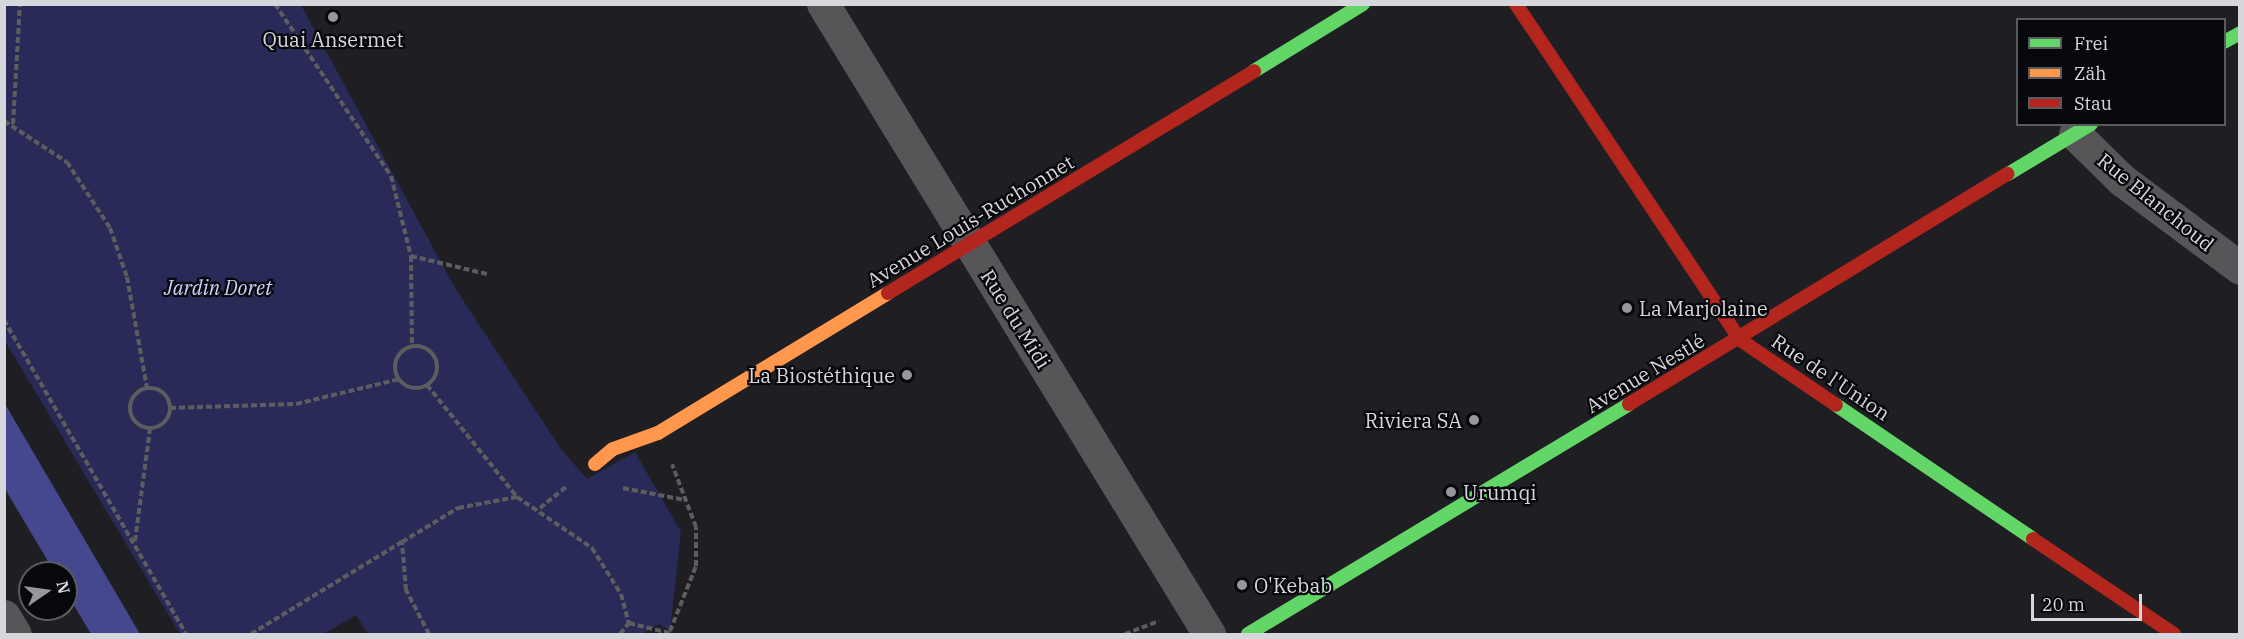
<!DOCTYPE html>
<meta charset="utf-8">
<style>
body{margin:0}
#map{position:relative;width:2244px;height:639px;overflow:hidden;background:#1e1e23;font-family:"IBM Plex Serif",serif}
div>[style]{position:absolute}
.green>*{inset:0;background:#292a57}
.water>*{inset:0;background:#45478f}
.path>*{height:4px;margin-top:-2px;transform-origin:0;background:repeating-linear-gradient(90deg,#5d5d5f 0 6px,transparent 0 9px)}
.path>.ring{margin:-2px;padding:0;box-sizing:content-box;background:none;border:4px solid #5d5d5f;border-radius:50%}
.street>*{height:33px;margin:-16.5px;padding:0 16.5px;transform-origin:16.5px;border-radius:16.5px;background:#565658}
.fast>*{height:14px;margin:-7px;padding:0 7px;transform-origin:7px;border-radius:7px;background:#63d668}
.slow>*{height:14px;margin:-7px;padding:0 7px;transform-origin:7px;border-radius:7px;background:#ff974d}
.jam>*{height:14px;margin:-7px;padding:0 7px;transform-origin:7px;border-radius:7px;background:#b3261e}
.dots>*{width:16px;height:16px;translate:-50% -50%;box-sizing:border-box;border:3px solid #07080b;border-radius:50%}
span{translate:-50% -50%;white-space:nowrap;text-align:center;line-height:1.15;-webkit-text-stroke:4.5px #07080b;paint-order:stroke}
.poi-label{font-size:20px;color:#d6d7dc}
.left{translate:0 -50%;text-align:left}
.right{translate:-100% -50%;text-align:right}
.street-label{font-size:20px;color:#d6d7dc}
.park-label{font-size:20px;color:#ccd1fe;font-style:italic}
.frame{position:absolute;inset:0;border:6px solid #d6d7dc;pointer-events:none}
.legend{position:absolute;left:2016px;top:18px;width:210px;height:108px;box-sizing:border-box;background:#07080b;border:2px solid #5a5b5f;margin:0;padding:8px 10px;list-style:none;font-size:18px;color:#d6d7dc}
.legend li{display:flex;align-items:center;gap:12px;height:30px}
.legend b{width:30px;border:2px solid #5a5b5f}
.north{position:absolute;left:18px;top:561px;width:60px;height:60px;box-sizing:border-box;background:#07080b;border:2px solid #5a5b5f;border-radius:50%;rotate:77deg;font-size:16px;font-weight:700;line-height:24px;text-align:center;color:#d6d7dc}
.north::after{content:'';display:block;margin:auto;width:21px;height:27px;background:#96969b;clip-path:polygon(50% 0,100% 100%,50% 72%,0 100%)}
.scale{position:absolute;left:2031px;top:594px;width:111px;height:27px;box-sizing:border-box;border:3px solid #d6d7dc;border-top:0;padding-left:8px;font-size:18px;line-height:21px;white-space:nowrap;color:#d6d7dc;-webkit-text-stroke:4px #07080b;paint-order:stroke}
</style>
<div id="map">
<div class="green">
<div style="clip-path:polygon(4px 5px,301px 5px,455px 288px,561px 449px,587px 479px,635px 452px,681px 532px,670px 631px,659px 624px,642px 634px,368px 634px,356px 615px,323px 634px,180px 634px,5px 341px)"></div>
</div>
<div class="water">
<div style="clip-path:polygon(5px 404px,140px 634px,91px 634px,66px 592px,66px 573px,55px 573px,5px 489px)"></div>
</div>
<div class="path">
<div style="left:164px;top:4px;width:44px"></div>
<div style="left:275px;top:4px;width:207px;rotate:56deg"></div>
<div style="left:391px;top:176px;width:82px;rotate:76deg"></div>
<div style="left:411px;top:256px;width:91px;rotate:89.4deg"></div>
<div style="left:4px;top:121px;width:75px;rotate:33.1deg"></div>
<div style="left:67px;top:162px;width:79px;rotate:56.9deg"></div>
<div style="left:110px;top:228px;width:52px;rotate:70.9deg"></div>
<div style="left:127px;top:277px;width:113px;rotate:79.8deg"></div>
<div style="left:13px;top:124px;width:120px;rotate:-86.7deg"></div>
<div style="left:411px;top:256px;width:78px;rotate:13.3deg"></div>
<div style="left:4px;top:320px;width:363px;rotate:59.9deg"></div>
<div class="ring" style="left:395px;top:346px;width:38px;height:38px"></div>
<div style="left:427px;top:385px;width:144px;rotate:51.2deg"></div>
<div class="ring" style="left:130px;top:388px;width:36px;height:36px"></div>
<div style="left:170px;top:408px;width:126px;rotate:-1.8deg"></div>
<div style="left:296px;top:404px;width:106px;rotate:-13.6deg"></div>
<div style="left:623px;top:488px;width:63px;rotate:11deg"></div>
<div style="left:540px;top:508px;width:36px;rotate:-39deg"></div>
<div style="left:135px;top:541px;width:114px;rotate:-82.4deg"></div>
<div style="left:629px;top:623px;width:45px;rotate:14deg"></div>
<div style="left:670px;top:631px;width:70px;rotate:-68.2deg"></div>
<div style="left:696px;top:566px;width:39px;rotate:-90deg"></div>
<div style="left:696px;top:527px;width:67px;rotate:-110.9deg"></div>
<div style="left:251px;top:634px;width:177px;rotate:-31.4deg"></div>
<div style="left:429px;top:634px;width:50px;rotate:-117.6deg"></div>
<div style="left:406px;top:590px;width:48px;rotate:-94.8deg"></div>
<div style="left:402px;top:542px;width:66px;rotate:-31.3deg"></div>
<div style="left:458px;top:508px;width:60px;rotate:-10.6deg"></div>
<div style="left:517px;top:497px;width:91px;rotate:34.2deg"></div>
<div style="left:592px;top:548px;width:54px;rotate:57.8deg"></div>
<div style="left:621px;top:594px;width:30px;rotate:75deg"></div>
<div style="left:620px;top:634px;width:14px;rotate:-51deg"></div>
<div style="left:1125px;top:634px;width:36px;rotate:-21deg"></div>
</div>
<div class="street">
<div style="left:823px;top:4px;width:739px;rotate:58.5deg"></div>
<div style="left:2075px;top:134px;width:66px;rotate:44.4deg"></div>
<div style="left:2122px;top:180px;width:147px;rotate:36.7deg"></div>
<div style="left:4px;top:616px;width:21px;rotate:59deg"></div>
</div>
<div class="fast">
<div style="left:2224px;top:42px;width:18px;rotate:-29deg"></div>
<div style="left:1254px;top:71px;width:128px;rotate:-31.6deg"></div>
<div style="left:2008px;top:174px;width:97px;rotate:-31.1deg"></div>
<div style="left:1836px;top:405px;width:238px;rotate:34.2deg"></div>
<div style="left:1248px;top:634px;width:445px;rotate:-31.1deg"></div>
</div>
<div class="slow">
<div style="left:595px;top:464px;width:23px;rotate:-40deg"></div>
<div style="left:613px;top:449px;width:48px;rotate:-19.6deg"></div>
<div style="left:658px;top:433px;width:269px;rotate:-31.3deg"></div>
</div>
<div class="jam">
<div style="left:1516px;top:4px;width:402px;rotate:56.3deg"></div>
<div style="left:1739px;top:339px;width:117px;rotate:34.2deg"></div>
<div style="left:888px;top:293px;width:428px;rotate:-31.2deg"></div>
<div style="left:1629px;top:404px;width:443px;rotate:-31.3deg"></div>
<div style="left:2033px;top:539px;width:170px;rotate:34deg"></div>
</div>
<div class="dots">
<div style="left:333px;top:17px;background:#96969b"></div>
<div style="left:1627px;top:308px;background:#96969b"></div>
<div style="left:907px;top:375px;background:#96969b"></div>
<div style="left:1474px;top:420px;background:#96969b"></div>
<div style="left:1451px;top:492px;background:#96969b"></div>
<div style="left:1242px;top:585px;background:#96969b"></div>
</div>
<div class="poi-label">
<span style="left:333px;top:39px">Quai Ansermet</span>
<span class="left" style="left:1639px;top:308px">La Marjolaine</span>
<span class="right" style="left:895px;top:375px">La Biostéthique</span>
<span class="right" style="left:1462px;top:420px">Riviera SA</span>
<span class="left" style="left:1463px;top:492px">Urumqi</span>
<span class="left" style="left:1254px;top:585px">O'Kebab</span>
</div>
<div class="street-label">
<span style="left:2156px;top:202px;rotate:39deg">Rue Blanchoud</span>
<span style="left:970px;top:221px;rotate:-31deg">Avenue Louis-Ruchonnet</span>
<span style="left:1016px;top:319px;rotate:58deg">Rue du Midi</span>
<span style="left:1645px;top:373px;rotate:-31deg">Avenue Nestlé</span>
<span style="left:1831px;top:377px;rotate:34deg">Rue de l'Union</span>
</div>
<div class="park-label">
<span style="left:218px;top:287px">Jardin Doret</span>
</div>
<div class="frame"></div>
<ul class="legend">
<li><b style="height:8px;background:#63d668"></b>Frei</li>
<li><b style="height:8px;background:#ff974d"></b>Zäh</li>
<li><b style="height:8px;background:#b3261e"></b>Stau</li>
</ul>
<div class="north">N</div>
<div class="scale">20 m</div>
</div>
